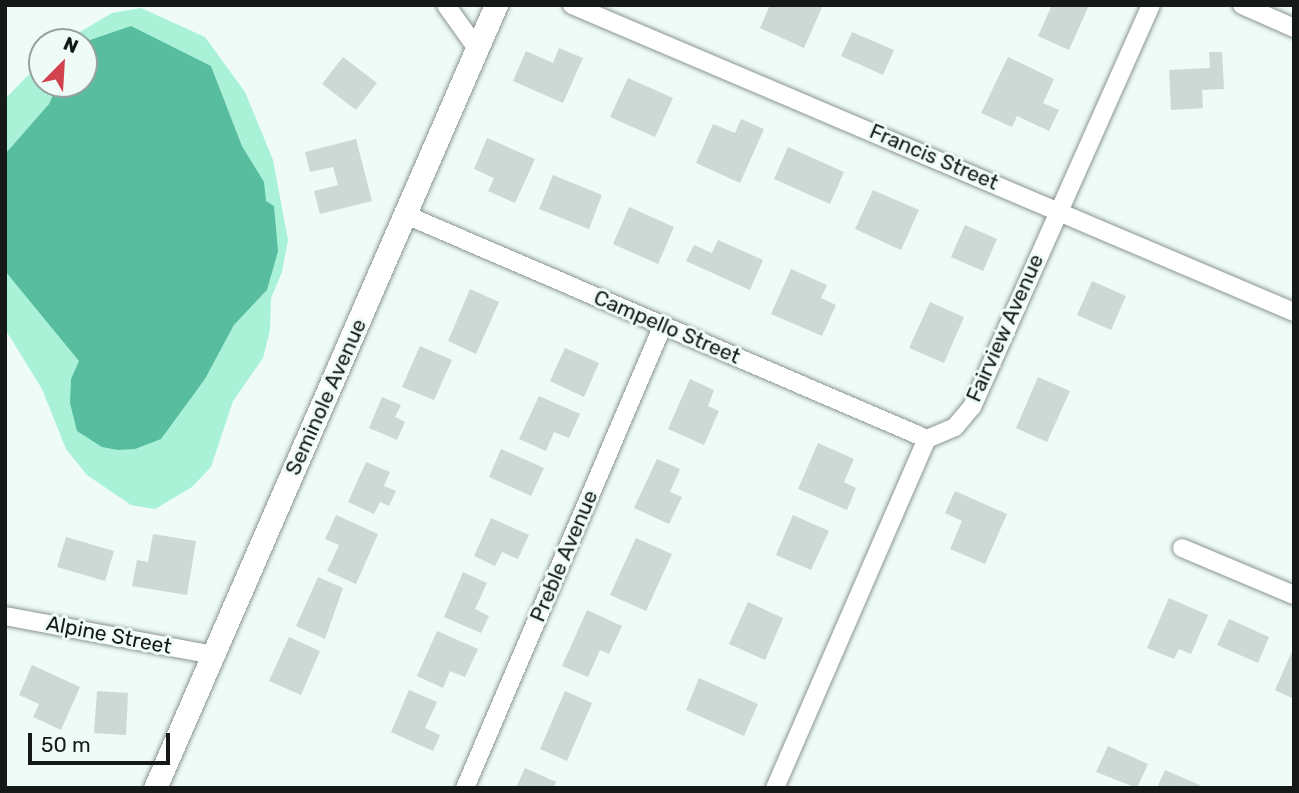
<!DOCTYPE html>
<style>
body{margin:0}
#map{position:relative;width:1299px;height:793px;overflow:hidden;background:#eefbf6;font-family:Rubik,sans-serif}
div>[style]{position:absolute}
.green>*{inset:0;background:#a9f2d8}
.water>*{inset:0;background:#58bd9e}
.building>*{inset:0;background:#cdd9d4}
.roads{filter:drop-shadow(0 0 2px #8a9591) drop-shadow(0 0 2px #8a9591)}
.minor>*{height:18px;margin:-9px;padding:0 9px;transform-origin:9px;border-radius:9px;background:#fff}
.tertiary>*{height:23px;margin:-11.5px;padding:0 11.5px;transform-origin:11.5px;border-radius:11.5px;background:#fff}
span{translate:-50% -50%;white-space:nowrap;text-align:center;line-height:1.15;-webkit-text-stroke:6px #eefbf6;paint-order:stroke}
.street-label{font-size:21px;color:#151918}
.frame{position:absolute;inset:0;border:7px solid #151918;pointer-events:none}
.north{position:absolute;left:28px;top:28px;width:70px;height:70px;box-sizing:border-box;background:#eefbf6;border:2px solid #97a19d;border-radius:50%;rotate:24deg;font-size:19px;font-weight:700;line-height:28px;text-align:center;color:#151918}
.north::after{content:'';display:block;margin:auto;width:24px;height:32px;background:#d3434e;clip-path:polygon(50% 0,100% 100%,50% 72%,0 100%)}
.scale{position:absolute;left:28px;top:733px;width:142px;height:32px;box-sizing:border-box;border:4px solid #151918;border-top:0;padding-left:9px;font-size:21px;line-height:24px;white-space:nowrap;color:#151918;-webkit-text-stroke:5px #eefbf6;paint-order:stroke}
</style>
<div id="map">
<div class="green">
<div style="clip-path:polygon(141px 8px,205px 37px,245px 92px,273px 160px,288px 240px,282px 272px,271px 298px,270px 330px,263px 358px,233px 401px,211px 467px,192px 487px,155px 509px,131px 505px,87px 475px,66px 449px,42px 389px,5px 329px,5px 271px,80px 361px,71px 379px,185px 405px,205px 379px,234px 325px,267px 290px,263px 182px,242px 146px,211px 66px,131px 27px,84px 42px,63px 42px,112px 13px)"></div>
<div style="clip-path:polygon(42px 61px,42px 84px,58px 84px,49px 104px,5px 154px,5px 99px)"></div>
</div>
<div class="water">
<div style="clip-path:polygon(131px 26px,211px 66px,242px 146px,264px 182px,266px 201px,274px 206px,278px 251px,267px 290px,234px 325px,205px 379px,161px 439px,135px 449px,118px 450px,102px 447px,77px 431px,70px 403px,71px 379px,79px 361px,5px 271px,5px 154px,49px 104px,58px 84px,84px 84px,84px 42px)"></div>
</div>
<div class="building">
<div style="clip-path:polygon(770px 5px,823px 5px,804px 48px,760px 28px)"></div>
<div style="clip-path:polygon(1052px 5px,1089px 5px,1069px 50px,1038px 36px)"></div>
<div style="clip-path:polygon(852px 32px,894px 50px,883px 75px,841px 56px)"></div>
<div style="clip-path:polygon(559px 48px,583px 58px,563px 103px,513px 81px,526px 51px,553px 63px)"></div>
<div style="clip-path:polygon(1209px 52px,1222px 52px,1224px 89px,1202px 90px,1203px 108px,1171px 110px,1169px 70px,1210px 68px)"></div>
<div style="clip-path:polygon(343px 57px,377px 83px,356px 110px,322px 84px)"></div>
<div style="clip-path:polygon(1008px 57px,1054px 79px,1043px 103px,1059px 110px,1049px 131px,1017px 116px,1012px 127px,981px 113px)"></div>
<div style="clip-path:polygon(628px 78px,673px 98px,655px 137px,610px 117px)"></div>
<div style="clip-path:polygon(741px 119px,764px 129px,740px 183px,696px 163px,713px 124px,735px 133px)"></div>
<div style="clip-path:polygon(487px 138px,535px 159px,515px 203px,488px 191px,494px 178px,474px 169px)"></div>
<div style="clip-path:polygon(356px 139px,372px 201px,320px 214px,314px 191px,338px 185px,333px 167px,310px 172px,305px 152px)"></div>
<div style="clip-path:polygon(788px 147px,844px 172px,830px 204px,774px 179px)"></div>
<div style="clip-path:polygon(553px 175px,602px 195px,589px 229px,539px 209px)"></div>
<div style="clip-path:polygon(873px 190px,919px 210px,901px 250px,855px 229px)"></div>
<div style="clip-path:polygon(629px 207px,674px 227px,658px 264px,613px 244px)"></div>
<div style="clip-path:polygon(965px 225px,997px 239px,983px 271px,951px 257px)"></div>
<div style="clip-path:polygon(718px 240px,763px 260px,750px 290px,686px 261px,694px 245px,712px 253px)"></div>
<div style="clip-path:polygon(791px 269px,827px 285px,821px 298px,836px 305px,822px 336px,771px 314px)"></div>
<div style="clip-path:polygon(1092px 281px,1126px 296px,1111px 330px,1077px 315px)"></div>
<div style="clip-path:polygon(470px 289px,499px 302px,476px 354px,448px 341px)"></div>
<div style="clip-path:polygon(930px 302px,964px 317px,944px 363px,909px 348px)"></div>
<div style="clip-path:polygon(420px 346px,452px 360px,434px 400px,402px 387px)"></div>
<div style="clip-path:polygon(565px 348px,599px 363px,584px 397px,550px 381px)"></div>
<div style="clip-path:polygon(1038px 377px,1070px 391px,1047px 442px,1016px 428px)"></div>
<div style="clip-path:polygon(690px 379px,714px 390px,708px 406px,719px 411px,704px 445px,668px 429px)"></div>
<div style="clip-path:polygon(539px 396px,580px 414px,569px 438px,554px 432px,546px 451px,519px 439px)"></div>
<div style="clip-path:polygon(382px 397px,401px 405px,395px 417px,405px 422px,397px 440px,369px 428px)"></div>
<div style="clip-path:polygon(818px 443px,854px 459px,844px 482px,856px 488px,847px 510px,798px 489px)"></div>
<div style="clip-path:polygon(501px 449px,544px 468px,531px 496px,489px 477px)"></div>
<div style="clip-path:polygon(657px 459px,680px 469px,670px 492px,682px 497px,669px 524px,634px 508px)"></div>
<div style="clip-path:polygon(366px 462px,390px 472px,384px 486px,396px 491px,389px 506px,380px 502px,374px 514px,348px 502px)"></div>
<div style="clip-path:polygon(955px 491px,1007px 514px,985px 564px,950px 549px,962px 521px,945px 513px)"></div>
<div style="clip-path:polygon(336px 515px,378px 534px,356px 584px,327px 571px,339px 545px,325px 539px)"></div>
<div style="clip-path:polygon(793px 515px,829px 531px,811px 570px,776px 555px)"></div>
<div style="clip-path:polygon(491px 518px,529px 535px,518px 559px,502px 552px,495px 566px,474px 556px)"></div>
<div style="clip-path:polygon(153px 534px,196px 541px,187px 595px,132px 586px,137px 560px,148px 562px)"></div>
<div style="clip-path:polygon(66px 537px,114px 551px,105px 581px,57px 567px)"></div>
<div style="clip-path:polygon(636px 538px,672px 554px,646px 611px,610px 595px)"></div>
<div style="clip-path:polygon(463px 572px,487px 583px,475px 609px,489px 616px,481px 633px,444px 617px)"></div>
<div style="clip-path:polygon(318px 577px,343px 588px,325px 639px,296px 626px)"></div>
<div style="clip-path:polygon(1169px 598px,1208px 615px,1191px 654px,1179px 649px,1174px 659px,1147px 648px)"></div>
<div style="clip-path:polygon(748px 602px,783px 618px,765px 660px,729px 644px)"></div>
<div style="clip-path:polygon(587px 610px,622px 626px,609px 654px,600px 650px,588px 677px,562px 666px)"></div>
<div style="clip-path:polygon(1229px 619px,1269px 637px,1258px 663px,1217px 645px)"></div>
<div style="clip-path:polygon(437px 631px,478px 649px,465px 677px,450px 671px,443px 688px,417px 676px)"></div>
<div style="clip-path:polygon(289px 637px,320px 651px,301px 695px,269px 681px)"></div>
<div style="clip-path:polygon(1294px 647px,1294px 699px,1275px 690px)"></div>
<div style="clip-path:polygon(32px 665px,80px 687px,61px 730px,33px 717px,39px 704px,19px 695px)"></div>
<div style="clip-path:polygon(699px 678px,758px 704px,744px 736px,686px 710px)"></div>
<div style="clip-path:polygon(409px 690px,437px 702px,425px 728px,440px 735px,433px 751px,391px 732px)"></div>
<div style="clip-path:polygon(97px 691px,128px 693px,126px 735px,94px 733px)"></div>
<div style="clip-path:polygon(565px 691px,592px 703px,567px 761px,540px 749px)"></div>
<div style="clip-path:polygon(1108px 746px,1148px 764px,1137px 788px,1096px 772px)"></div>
<div style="clip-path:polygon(525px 768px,556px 782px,554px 788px,516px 788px)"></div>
<div style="clip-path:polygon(1165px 770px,1200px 785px,1199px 788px,1157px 788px)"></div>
</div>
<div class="roads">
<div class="minor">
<div style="left:446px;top:5px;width:52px;rotate:54.5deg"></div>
<div style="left:572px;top:5px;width:785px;rotate:23.04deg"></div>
<div style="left:1242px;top:5px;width:57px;rotate:23.9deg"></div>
<div style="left:406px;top:215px;width:567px;rotate:23.26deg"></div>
<div style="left:1182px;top:548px;width:121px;rotate:22.8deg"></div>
<div style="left:5px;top:616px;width:212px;rotate:10.6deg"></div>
<div style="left:465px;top:788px;width:504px;rotate:-66.85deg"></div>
<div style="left:775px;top:788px;width:381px;rotate:-66.5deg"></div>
<div style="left:927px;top:439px;width:30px;rotate:-23deg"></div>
<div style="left:955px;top:427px;width:26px;rotate:-50deg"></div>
<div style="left:972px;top:407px;width:440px;rotate:-66deg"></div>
</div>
<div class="tertiary">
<div style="left:155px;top:788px;width:854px;rotate:-66.47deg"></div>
</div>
</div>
<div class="street-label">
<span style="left:934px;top:157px;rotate:23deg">Francis Street</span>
<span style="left:667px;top:327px;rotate:23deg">Campello Street</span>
<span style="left:1005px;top:328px;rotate:-66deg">Fairview Avenue</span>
<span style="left:326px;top:397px;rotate:-66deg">Seminole Avenue</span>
<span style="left:564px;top:556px;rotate:-67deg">Preble Avenue</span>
<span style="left:109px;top:635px;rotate:11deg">Alpine Street</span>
</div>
<div class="frame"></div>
<div class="north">N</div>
<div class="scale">50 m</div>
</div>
